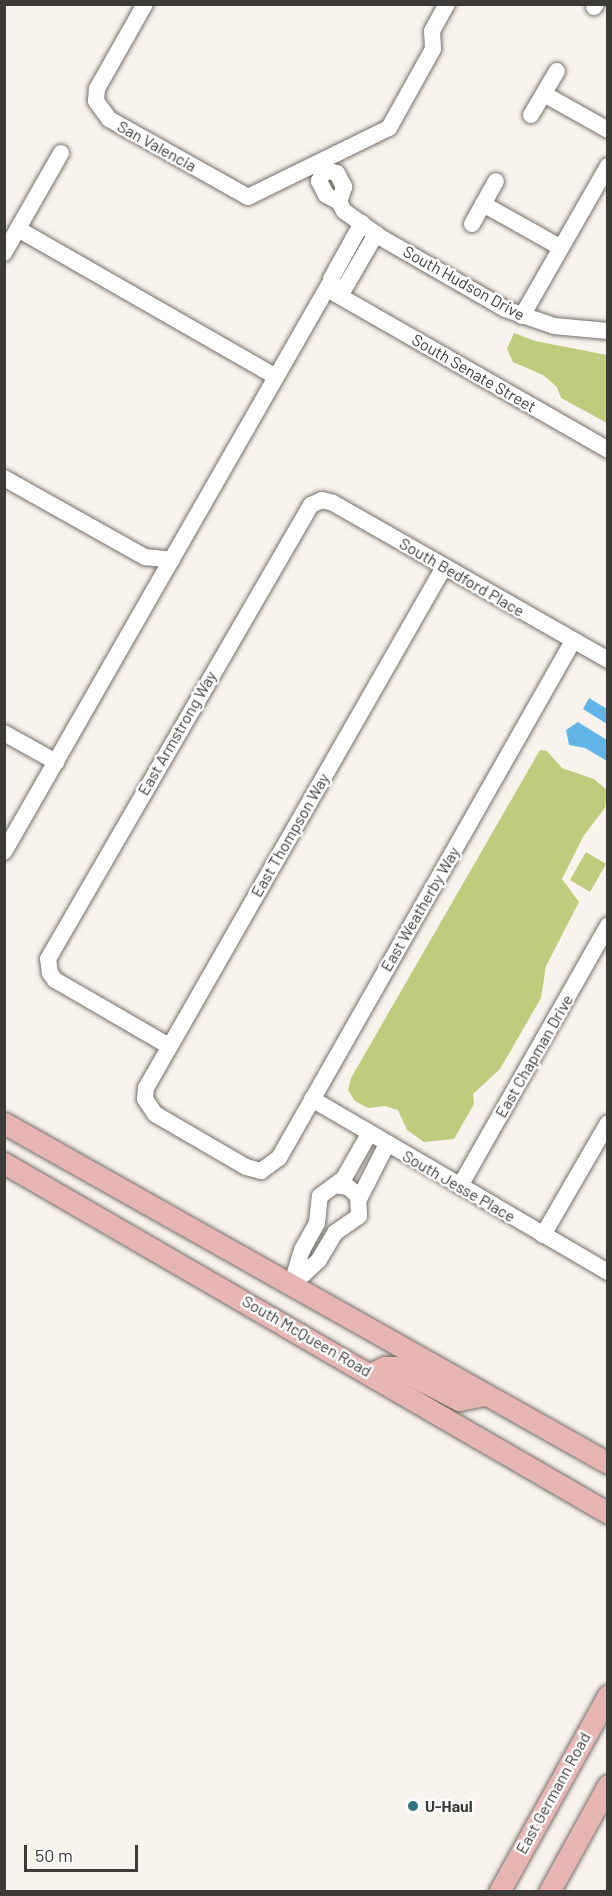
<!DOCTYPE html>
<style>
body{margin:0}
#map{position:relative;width:612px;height:1896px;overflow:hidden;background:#f9f3ed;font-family:Barlow,sans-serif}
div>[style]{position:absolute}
.green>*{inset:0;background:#bfcb7d}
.water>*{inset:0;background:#64b5e7}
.roads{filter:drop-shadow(0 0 2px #746f6a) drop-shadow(0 0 2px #746f6a)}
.minor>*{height:16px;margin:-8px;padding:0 8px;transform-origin:8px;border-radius:8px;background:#fff}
.major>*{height:21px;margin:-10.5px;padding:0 10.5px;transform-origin:10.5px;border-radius:10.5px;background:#e7b6b3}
.dots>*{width:16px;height:16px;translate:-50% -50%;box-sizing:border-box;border:3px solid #fff;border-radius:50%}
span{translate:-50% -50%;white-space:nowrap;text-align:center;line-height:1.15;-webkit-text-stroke:5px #fff;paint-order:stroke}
.street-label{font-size:16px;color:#3d3b38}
.poi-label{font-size:16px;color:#3d3b38;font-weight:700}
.left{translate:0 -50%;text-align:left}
.frame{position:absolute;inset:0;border:6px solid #3d3b38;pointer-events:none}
.scale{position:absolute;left:24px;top:1845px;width:114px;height:27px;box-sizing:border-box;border:3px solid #3d3b38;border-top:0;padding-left:8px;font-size:18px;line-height:21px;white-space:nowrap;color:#3d3b38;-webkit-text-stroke:4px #fff;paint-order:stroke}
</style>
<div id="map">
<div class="green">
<div style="clip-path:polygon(514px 333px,535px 341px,607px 355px,607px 423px,561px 398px,557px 387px,543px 375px,513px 362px,507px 349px)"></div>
<div style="clip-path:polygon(540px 750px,547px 751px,562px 768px,594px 779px,607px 790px,605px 808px,584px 835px,562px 879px,579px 902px,546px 966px,541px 998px,500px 1069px,473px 1094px,474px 1104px,454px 1139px,424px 1142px,407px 1130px,398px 1110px,385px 1106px,368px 1108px,355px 1101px,348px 1090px,351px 1078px)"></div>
<div style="clip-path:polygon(586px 852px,606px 864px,590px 892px,570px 880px)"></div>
</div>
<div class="water">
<div style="clip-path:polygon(589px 698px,607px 709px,607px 724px,583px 709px)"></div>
<div style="clip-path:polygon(578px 722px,607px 740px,607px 761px,585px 748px,569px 745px,566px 730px)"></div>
</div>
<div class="roads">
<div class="minor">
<div style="left:145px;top:4px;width:98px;rotate:119.5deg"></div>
<div style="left:97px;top:89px;width:12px;rotate:95deg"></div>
<div style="left:96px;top:101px;width:22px;rotate:54deg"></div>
<div style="left:109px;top:119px;width:159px;rotate:29.3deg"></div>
<div style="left:248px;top:197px;width:157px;rotate:-26.1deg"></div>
<div style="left:389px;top:128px;width:90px;rotate:-60.9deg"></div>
<div style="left:433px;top:49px;width:18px;rotate:-93deg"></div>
<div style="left:432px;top:31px;width:31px;rotate:-61deg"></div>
<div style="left:594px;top:7px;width:4px;rotate:-56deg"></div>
<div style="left:544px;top:94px;width:73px;rotate:29.4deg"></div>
<div style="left:531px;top:115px;width:51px;rotate:-59.4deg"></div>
<div style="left:325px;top:170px;width:12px;rotate:14deg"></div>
<div style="left:337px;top:173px;width:16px;rotate:63deg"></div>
<div style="left:344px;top:187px;width:16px;rotate:108deg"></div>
<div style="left:339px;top:202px;width:10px;rotate:61deg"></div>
<div style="left:344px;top:211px;width:44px;rotate:35.8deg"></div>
<div style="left:380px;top:237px;width:144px;rotate:29.9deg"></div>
<div style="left:505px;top:309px;width:52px;rotate:19.1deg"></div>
<div style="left:554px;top:326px;width:54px;rotate:5.3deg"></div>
<div style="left:325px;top:170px;width:13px;rotate:119deg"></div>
<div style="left:319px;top:181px;width:16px;rotate:63deg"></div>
<div style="left:326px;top:195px;width:15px;rotate:28deg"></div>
<div style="left:483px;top:204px;width:88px;rotate:29.2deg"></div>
<div style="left:362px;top:223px;width:64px;rotate:119deg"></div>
<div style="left:331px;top:279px;width:16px;rotate:72deg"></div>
<div style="left:336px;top:294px;width:314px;rotate:29.8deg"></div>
<div style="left:472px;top:224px;width:49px;rotate:-60.8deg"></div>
<div style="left:18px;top:229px;width:297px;rotate:29.8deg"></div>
<div style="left:4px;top:253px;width:115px;rotate:-60.3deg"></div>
<div style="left:340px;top:296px;width:72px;rotate:-59.9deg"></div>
<div style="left:522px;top:316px;width:173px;rotate:-60.2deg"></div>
<div style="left:4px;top:478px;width:162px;rotate:29.3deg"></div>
<div style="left:145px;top:557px;width:27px;rotate:6deg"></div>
<div style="left:444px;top:567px;width:600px;rotate:119.77deg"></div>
<div style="left:146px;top:1088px;width:11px;rotate:95deg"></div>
<div style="left:145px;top:1099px;width:18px;rotate:56deg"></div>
<div style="left:155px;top:1114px;width:105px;rotate:30.2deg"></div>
<div style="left:246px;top:1167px;width:16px;rotate:15deg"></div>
<div style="left:261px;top:1171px;width:22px;rotate:-36deg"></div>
<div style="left:279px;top:1158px;width:595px;rotate:-60.37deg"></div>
<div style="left:4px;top:733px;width:60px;rotate:29.1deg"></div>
<div style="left:4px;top:852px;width:656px;rotate:-60.19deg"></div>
<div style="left:169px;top:1046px;width:132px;rotate:-149.9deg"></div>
<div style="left:55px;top:980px;width:9px;rotate:-126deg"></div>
<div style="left:50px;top:973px;width:14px;rotate:-98deg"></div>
<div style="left:48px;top:959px;width:525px;rotate:-59.92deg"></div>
<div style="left:311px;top:505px;width:12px;rotate:-24deg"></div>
<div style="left:322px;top:500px;width:11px;rotate:15deg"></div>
<div style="left:333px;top:503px;width:317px;rotate:29.7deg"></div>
<div style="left:312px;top:1099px;width:343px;rotate:30.3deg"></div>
<div style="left:335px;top:1185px;width:13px;rotate:9deg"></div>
<div style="left:348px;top:1187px;width:13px;rotate:42deg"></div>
<div style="left:358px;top:1196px;width:20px;rotate:87deg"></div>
<div style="left:359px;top:1216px;width:29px;rotate:145deg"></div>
<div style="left:335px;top:1233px;width:31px;rotate:121deg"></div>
<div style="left:319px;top:1260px;width:38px;rotate:137deg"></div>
<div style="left:291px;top:1286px;width:38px;rotate:-73deg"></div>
<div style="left:302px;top:1250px;width:31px;rotate:-61deg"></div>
<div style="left:317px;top:1223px;width:27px;rotate:-84deg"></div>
<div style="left:320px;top:1196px;width:19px;rotate:-36deg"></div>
<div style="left:335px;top:1185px;width:11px;rotate:-38deg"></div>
<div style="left:344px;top:1178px;width:51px;rotate:-60.4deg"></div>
<div style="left:460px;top:1186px;width:300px;rotate:-60.4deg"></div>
<div style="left:359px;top:1199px;width:62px;rotate:-63deg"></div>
<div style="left:543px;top:1235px;width:129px;rotate:-59.9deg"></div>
</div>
<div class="major">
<div style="left:4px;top:1123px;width:693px;rotate:29.38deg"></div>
<div style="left:4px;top:1163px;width:698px;rotate:30.09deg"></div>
<div style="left:372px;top:1373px;width:14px;rotate:-25deg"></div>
<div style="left:385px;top:1367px;width:10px"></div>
<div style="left:395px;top:1367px;width:72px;rotate:27.3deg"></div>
<div style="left:459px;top:1400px;width:26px;rotate:-11deg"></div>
<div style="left:499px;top:1892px;width:225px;rotate:-61deg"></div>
<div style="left:549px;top:1892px;width:122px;rotate:-61.1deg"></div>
</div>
</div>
<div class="dots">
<div style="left:413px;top:1806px;background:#2f7581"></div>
</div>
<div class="street-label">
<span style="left:157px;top:146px;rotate:29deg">San Valencia</span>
<span style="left:464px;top:283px;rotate:29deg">South Hudson Drive</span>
<span style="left:474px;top:373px;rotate:30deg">South Senate Street</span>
<span style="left:462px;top:577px;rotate:30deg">South Bedford Place</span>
<span style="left:177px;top:733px;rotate:-60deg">East Armstrong Way</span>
<span style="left:290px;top:835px;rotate:-60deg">East Thompson Way</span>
<span style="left:420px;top:909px;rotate:-60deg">East Weatherby Way</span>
<span style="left:534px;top:1056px;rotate:-60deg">East Chapman Drive</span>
<span style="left:459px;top:1186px;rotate:30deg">South Jesse Place</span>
<span style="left:307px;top:1336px;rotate:30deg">South McQueen Road</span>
<span style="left:553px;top:1793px;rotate:-61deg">East Germann Road</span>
</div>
<div class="poi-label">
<span class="left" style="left:425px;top:1806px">U-Haul</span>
</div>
<div class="frame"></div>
<div class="scale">50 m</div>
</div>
